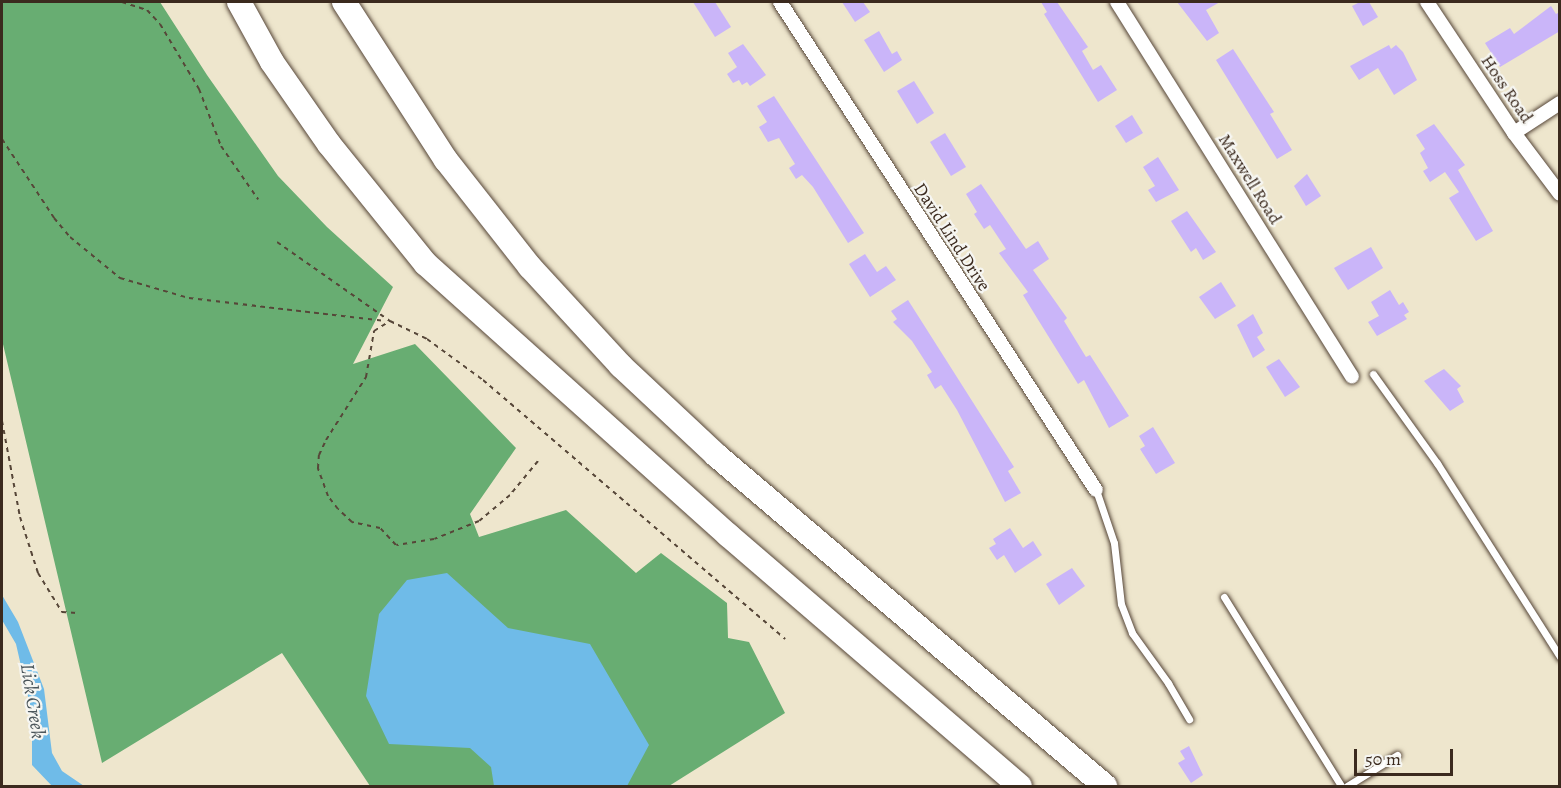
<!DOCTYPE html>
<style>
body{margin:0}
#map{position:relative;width:1561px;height:788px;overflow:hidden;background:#eee6cd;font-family:Alegreya,serif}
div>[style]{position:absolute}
.forest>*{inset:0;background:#68ad72}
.water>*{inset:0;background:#6fbbe8}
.building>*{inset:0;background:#cab5f9}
.path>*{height:2px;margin-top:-1px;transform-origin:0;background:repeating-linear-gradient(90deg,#564638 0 4.5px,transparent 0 9px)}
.roads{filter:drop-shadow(0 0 2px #564638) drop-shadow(0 0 2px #564638)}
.lane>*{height:7px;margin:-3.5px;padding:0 3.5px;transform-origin:3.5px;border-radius:3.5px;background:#fff}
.street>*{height:14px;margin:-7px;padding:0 7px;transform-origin:7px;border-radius:7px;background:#fff}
.highway>*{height:24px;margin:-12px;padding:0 12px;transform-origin:12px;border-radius:12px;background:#fff}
span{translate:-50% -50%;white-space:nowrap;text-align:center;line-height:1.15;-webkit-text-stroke:4.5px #f6f6f2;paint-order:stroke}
.street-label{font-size:18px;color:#3b2a1e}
.water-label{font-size:20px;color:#4b565b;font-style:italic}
.frame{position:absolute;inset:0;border:3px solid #3b2a1e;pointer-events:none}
.scale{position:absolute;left:1354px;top:749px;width:99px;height:27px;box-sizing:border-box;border:3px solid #3b2a1e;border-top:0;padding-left:8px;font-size:18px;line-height:21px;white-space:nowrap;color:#3b2a1e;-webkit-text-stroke:4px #f6f6f2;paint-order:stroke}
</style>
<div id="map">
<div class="forest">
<div style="clip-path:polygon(2px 2px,160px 2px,207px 75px,278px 176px,327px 227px,393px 287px,353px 364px,415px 344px,516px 448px,470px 514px,479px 537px,566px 510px,636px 573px,661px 553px,727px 603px,728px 638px,749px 642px,785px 713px,669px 786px,370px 786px,282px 653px,102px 763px,2px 340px)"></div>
</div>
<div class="water">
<div style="clip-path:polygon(447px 573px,508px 628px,590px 644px,649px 745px,627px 786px,494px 786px,491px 767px,470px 748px,389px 744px,366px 696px,379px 614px,407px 580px)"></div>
<div style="clip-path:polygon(2px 595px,18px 622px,44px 689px,52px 753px,62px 771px,84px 786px,52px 786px,32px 765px,32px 714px,16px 644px,2px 620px)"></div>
</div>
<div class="building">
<div style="clip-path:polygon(693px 2px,715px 2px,731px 27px,715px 37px)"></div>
<div style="clip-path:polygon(842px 2px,863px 2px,870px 12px,855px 22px)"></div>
<div style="clip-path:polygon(1041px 2px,1057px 2px,1088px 47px,1082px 51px,1093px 70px,1101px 65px,1117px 90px,1098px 102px,1044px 14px,1047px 12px)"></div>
<div style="clip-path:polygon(1177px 2px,1220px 2px,1206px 10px,1219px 33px,1207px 41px)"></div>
<div style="clip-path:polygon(1360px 2px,1369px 2px,1378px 17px,1363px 26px,1352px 6px)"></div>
<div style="clip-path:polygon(1551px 6px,1556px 14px,1560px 12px,1560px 31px,1500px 67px,1485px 43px,1510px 28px,1514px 34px)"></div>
<div style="clip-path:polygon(879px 31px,892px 54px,897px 51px,902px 60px,884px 72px,864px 40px)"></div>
<div style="clip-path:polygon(743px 44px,766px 75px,750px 86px,747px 82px,742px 85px,739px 80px,733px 83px,727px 74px,737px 67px,728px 53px)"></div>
<div style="clip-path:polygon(1389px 45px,1391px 49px,1396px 45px,1403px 52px,1417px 80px,1394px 95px,1378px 68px,1359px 80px,1350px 66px)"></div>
<div style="clip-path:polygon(1233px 49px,1274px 112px,1270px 114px,1292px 150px,1277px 159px,1216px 60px)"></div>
<div style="clip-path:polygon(914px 81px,934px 113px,917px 124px,897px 91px)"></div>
<div style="clip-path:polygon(774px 96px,864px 233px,848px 243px,813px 187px,802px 175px,796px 179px,789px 168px,795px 164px,779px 138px,768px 142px,759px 127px,767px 122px,757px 106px)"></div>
<div style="clip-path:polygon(1132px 115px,1143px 133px,1126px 143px,1115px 126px)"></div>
<div style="clip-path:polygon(1434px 124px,1465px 165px,1458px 170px,1493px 231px,1476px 241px,1449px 198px,1459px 192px,1445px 172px,1430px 182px,1423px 171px,1428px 168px,1420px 153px,1425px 149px,1416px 135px)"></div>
<div style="clip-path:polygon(945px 133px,966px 167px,951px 176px,930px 142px)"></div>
<div style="clip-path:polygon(1158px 157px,1179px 190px,1156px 202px,1148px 190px,1155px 186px,1143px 167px)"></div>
<div style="clip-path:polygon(1307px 174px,1321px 196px,1306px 206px,1294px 186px)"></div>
<div style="clip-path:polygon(981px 184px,1026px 249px,1038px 241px,1049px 259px,1033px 270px,1067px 318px,1064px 321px,1086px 357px,1090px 355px,1129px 416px,1109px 428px,1084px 380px,1078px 384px,1037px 318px,1023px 295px,1028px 292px,999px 253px,1006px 249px,990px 225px,984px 229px,974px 214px,977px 212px,966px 194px)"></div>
<div style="clip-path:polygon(1187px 211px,1216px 252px,1203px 260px,1196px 248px,1191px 252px,1171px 221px)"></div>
<div style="clip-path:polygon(1371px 247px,1383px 268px,1348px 290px,1334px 268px)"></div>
<div style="clip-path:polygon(865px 254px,877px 272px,886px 266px,896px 280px,870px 297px,849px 264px)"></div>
<div style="clip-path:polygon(1221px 282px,1236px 306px,1215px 319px,1199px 297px)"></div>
<div style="clip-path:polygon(1390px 290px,1399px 305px,1403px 302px,1409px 312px,1404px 315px,1407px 319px,1377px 336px,1368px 322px,1379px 316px,1371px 302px)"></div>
<div style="clip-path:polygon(908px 300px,1014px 467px,1008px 471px,1021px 493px,1005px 502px,957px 410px,941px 385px,935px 389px,927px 375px,932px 372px,912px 341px,893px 322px,897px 319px,891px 311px)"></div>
<div style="clip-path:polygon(1253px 314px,1263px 333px,1257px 337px,1265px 350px,1253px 358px,1237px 325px)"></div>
<div style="clip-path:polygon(1279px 359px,1300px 387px,1285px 397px,1266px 367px)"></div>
<div style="clip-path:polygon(1444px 369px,1461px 386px,1457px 389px,1464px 402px,1450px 411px,1424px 381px)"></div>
<div style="clip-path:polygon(1153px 427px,1175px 463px,1156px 474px,1140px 449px,1145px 446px,1139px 436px)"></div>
<div style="clip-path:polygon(1010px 528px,1023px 548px,1033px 541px,1042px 555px,1015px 573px,1004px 555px,997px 560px,989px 548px,996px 544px,993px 539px)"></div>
<div style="clip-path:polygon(1072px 568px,1085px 586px,1059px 605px,1046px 584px)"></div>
<div style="clip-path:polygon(1189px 746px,1203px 775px,1191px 783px,1178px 763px,1185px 759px,1180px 751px)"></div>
</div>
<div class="path">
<div style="left:122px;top:2px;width:26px;rotate:18deg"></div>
<div style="left:147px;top:10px;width:19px;rotate:47deg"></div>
<div style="left:160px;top:24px;width:76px;rotate:59deg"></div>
<div style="left:199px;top:89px;width:61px;rotate:68.9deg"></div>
<div style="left:221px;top:146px;width:65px;rotate:55.1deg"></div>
<div style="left:2px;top:139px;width:95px;rotate:56.6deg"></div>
<div style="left:54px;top:218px;width:25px;rotate:50deg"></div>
<div style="left:70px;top:237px;width:65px;rotate:39.4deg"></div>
<div style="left:120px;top:278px;width:72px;rotate:16.2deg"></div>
<div style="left:189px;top:298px;width:198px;rotate:6.7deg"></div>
<div style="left:277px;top:242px;width:138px;rotate:35deg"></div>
<div style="left:2px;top:421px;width:98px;rotate:79.4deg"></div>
<div style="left:20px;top:517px;width:59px;rotate:72.2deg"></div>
<div style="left:38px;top:573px;width:46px;rotate:58.4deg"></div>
<div style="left:62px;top:612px;width:15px;rotate:4deg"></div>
<div style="left:538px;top:461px;width:44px;rotate:129.5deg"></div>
<div style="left:510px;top:495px;width:40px;rotate:140deg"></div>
<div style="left:479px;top:521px;width:48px;rotate:158.2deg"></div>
<div style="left:434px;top:539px;width:38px;rotate:171deg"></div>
<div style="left:396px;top:545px;width:23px;rotate:-133deg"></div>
<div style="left:380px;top:528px;width:29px;rotate:-168deg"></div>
<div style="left:352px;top:522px;width:19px;rotate:-137deg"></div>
<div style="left:338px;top:509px;width:16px;rotate:-128deg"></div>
<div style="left:328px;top:496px;width:30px;rotate:-110deg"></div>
<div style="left:318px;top:468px;width:13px;rotate:-86deg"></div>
<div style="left:319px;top:455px;width:17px;rotate:-65deg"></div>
<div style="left:326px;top:440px;width:75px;rotate:-57.6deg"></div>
<div style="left:366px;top:377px;width:47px;rotate:-80.1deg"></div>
<div style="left:374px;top:331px;width:19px;rotate:-32deg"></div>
<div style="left:390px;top:321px;width:41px;rotate:25.9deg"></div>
<div style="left:427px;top:339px;width:69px;rotate:36.2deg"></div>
<div style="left:483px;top:380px;width:398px;rotate:40.6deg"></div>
</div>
<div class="roads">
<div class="lane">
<div style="left:1373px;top:374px;width:110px;rotate:54.3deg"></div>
<div style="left:1437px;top:463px;width:230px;rotate:57.6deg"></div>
<div style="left:1096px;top:490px;width:56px;rotate:71.2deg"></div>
<div style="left:1114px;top:543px;width:61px;rotate:83.5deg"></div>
<div style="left:1121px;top:604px;width:31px;rotate:69deg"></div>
<div style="left:1132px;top:633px;width:62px;rotate:54.2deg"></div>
<div style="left:1168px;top:683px;width:42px;rotate:59.7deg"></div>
<div style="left:1224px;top:597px;width:222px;rotate:58.2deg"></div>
<div style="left:1347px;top:786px;width:59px;rotate:-31.8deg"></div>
</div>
<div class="street">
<div style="left:780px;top:2px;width:581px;rotate:57.08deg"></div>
<div style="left:1117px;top:2px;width:442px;rotate:57.9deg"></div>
<div style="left:1427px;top:2px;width:157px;rotate:56.4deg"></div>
<div style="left:1514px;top:133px;width:76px;rotate:53deg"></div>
<div style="left:1514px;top:133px;width:55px;rotate:-33.1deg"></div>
</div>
<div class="highway">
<div style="left:239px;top:2px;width:68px;rotate:61.2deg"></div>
<div style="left:272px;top:62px;width:100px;rotate:55.2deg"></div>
<div style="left:329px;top:144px;width:154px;rotate:51.1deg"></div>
<div style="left:426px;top:264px;width:406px;rotate:41.9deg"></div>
<div style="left:728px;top:535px;width:385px;rotate:40.7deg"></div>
<div style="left:344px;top:2px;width:188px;rotate:57.2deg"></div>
<div style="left:446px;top:160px;width:136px;rotate:51.9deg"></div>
<div style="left:530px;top:267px;width:134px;rotate:47.4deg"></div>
<div style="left:621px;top:366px;width:130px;rotate:43.1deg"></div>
<div style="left:716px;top:455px;width:511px;rotate:40.39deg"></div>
</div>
</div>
<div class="street-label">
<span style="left:1507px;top:89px;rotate:56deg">Hoss Road</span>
<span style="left:1250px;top:179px;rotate:58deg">Maxwell Road</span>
<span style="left:952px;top:237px;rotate:57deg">David Lind Drive</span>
</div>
<div class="water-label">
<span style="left:33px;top:701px;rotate:81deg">Lick Creek</span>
</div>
<div class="frame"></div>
<div class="scale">50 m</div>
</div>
